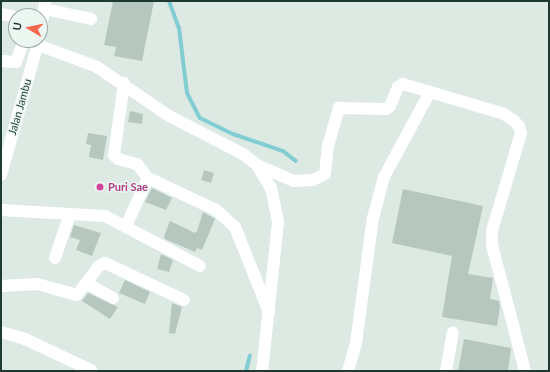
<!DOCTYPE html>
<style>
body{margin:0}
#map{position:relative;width:550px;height:372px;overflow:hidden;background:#ddeae3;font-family:Lato,sans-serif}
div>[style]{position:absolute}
.stream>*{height:4px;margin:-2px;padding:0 2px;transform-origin:2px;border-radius:2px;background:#82cdd2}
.building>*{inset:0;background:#b6c7bf}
.minor>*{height:12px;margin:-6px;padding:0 6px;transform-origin:6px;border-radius:6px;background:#fff}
.dots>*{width:11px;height:11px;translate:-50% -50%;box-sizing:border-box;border:2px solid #edf7f1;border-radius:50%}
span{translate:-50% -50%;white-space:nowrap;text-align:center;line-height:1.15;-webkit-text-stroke:3px #edf7f1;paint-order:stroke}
.street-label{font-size:11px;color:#1e3a30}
.hotel-label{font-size:11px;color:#b23c85;font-weight:700}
.left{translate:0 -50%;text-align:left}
.frame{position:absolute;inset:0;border:2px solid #1e3a30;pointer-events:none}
.north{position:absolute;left:8px;top:8px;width:40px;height:40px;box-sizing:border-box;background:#edf7f1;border:1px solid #9aaba4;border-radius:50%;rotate:279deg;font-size:11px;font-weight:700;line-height:16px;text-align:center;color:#1e3a30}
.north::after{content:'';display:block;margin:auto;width:14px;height:18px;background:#f7674e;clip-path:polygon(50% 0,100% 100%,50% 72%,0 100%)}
</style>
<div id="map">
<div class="stream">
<div style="left:169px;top:1px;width:29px;rotate:70deg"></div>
<div style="left:179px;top:28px;width:65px;rotate:83deg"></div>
<div style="left:187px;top:93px;width:28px;rotate:63deg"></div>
<div style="left:200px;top:118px;width:37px;rotate:26deg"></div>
<div style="left:233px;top:134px;width:53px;rotate:18.8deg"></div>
<div style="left:283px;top:151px;width:16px;rotate:38deg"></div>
<div style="left:246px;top:371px;width:16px;rotate:-76deg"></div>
</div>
<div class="building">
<div style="clip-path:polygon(113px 1px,154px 1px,142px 61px,114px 56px,116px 47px,104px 45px)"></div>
<div style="clip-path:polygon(130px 111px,143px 114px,142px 124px,128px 122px)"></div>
<div style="clip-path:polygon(88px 133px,107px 136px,103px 160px,89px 157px,91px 145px,86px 144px)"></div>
<div style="clip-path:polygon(204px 170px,214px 173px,211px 183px,201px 180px)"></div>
<div style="clip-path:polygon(152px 188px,172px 198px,166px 210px,145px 202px)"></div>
<div style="clip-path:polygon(403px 189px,483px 206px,468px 274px,493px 278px,490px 299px,499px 301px,500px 307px,497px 326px,442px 317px,452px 256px,392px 243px)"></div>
<div style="clip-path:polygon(203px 212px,215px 219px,202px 250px,197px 248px,195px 252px,165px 239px,164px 236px,170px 221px,195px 233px,197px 231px)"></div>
<div style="clip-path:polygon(74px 225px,101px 233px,92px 256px,76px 250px,80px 240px,70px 237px)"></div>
<div style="clip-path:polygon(161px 254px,173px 260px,169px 272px,157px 269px)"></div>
<div style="clip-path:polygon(125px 280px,150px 292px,145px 304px,119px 293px)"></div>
<div style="clip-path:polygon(88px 293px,118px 307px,110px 319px,82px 301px)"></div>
<div style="clip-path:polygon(172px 303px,182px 307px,175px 334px,169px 333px)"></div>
<div style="clip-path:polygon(464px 339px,511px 348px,508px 371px,458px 371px)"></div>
</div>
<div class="minor">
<div style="left:44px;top:9px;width:48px;rotate:12deg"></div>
<div style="left:1px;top:14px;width:15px;rotate:11deg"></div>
<div style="left:40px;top:35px;width:33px;rotate:-81deg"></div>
<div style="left:38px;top:45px;width:63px;rotate:20.4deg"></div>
<div style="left:97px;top:67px;width:87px;rotate:34.2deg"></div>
<div style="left:169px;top:116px;width:83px;rotate:27.2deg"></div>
<div style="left:243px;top:154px;width:18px;rotate:38deg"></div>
<div style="left:257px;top:165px;width:27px;rotate:59deg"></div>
<div style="left:271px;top:188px;width:35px;rotate:78deg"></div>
<div style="left:278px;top:222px;width:150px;rotate:96.1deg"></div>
<div style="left:1px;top:61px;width:15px;rotate:4deg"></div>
<div style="left:16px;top:62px;width:23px;rotate:-70deg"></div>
<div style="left:124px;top:83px;width:73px;rotate:97.9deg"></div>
<div style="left:114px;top:155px;width:6px;rotate:45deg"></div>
<div style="left:118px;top:159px;width:20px;rotate:15deg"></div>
<div style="left:137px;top:164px;width:18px;rotate:52deg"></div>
<div style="left:148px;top:178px;width:53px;rotate:114.6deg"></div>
<div style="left:257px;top:165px;width:40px;rotate:23.4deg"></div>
<div style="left:294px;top:181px;width:19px;rotate:-3deg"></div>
<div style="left:313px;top:180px;width:13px;rotate:-27deg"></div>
<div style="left:325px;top:174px;width:28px;rotate:-84deg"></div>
<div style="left:328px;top:146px;width:40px;rotate:-74deg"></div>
<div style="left:339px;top:108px;width:47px;rotate:1.2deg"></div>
<div style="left:386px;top:109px;width:5px;rotate:-37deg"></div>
<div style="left:390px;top:106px;width:21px;rotate:-67deg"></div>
<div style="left:398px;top:87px;width:6px;rotate:-31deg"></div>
<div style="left:403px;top:84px;width:105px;rotate:16.5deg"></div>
<div style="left:504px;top:114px;width:11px;rotate:34deg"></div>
<div style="left:513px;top:120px;width:8px;rotate:45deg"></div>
<div style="left:519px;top:126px;width:7px;rotate:74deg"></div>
<div style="left:521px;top:133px;width:102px;rotate:106.5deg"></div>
<div style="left:492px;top:231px;width:14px;rotate:90deg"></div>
<div style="left:492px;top:245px;width:130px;rotate:75.3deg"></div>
<div style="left:1px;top:175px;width:140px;rotate:-74.3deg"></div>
<div style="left:148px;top:178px;width:75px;rotate:25.2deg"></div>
<div style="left:216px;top:210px;width:25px;rotate:42deg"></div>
<div style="left:235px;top:227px;width:92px;rotate:68.2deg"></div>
<div style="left:1px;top:210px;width:104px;rotate:3.3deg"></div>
<div style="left:105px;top:216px;width:107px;rotate:27.8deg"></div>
<div style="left:55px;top:258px;width:46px;rotate:-71.2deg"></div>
<div style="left:86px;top:283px;width:31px;rotate:29deg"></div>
<div style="left:1px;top:286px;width:36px;rotate:-3deg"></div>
<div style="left:37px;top:284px;width:41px;rotate:15.4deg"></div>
<div style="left:77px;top:295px;width:36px;rotate:-53deg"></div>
<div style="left:99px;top:266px;width:7px;rotate:-27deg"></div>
<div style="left:105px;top:263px;width:87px;rotate:25.1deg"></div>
<div style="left:1px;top:332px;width:25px;rotate:16deg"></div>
<div style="left:25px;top:339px;width:73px;rotate:25.2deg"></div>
<div style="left:348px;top:371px;width:29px;rotate:-74deg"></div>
<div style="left:356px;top:343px;width:126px;rotate:-82.3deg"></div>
<div style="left:373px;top:218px;width:42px;rotate:-75deg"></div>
<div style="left:384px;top:177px;width:97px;rotate:-61.6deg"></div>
<div style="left:446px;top:371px;width:39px;rotate:-80deg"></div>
</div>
<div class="dots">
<div style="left:100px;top:187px;background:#d1479c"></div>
</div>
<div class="street-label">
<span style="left:20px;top:107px;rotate:-74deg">Jalan Jambu</span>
</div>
<div class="hotel-label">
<span class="left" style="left:108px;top:187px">Puri Sae</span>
</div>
<div class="frame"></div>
<div class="north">U</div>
</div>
